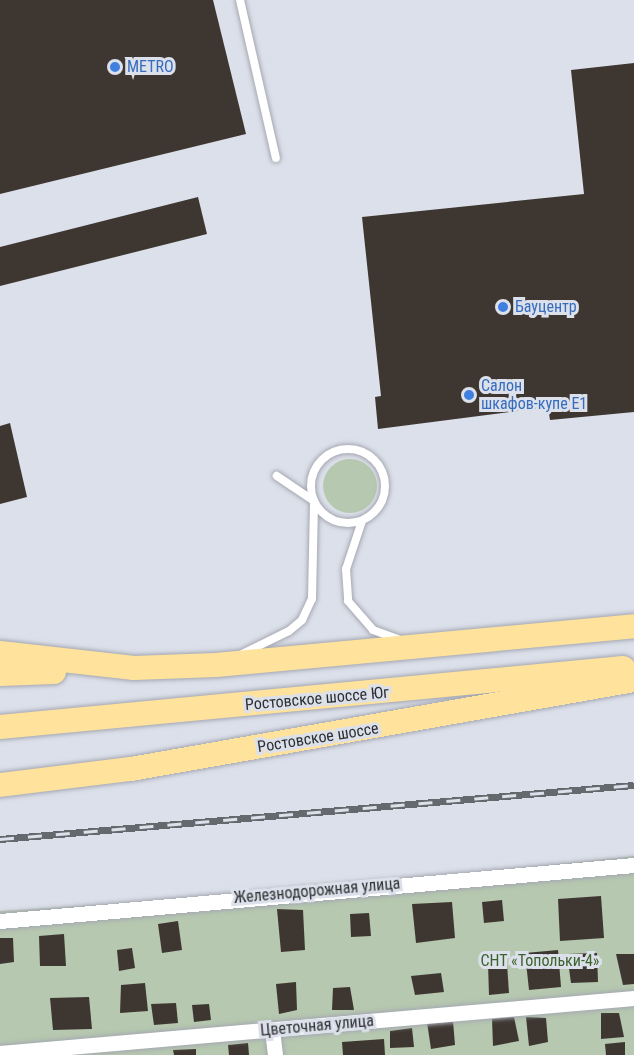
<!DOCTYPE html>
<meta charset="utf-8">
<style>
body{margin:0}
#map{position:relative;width:634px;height:1055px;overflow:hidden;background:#dce0ea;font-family:"Roboto Condensed",sans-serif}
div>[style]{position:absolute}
.green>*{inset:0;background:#b6c8af}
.round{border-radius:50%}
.building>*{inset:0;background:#3e3731}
.roads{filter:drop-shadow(0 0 2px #a5a8b2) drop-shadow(0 0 2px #a5a8b2)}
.lane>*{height:8px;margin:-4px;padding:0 4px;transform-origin:4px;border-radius:4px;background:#fff}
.lane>.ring{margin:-4px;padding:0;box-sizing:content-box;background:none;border:8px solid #fff;border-radius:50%}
.street>*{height:15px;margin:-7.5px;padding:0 7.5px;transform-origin:7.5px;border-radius:7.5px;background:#fff}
.primary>*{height:24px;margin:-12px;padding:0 12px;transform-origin:12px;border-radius:12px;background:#ffe29c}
.rail>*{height:7px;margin-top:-3.5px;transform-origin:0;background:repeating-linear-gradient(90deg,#dce0ea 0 14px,#65686d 0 28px);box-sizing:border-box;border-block:2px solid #65686d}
.dots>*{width:16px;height:16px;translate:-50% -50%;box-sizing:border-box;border:3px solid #dce0ea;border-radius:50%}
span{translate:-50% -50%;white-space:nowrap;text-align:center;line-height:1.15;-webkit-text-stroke:6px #dce0ea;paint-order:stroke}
.shop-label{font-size:16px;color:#366cbe}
.left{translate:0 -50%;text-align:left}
.street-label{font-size:16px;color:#2c2e32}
.park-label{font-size:16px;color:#3c632c}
</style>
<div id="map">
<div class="green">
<div class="round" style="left:323px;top:459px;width:54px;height:54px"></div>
<div style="clip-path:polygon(634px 856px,634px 1055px,0 1055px,0 911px,262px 895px)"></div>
</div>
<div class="building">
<div style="clip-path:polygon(0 0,213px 0,246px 134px,0 194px)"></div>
<div style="clip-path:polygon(634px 63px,634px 412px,550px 420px,548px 407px,378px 429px,375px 397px,381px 396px,362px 217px,584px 194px,571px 70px)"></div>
<div style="clip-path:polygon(198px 197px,207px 234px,0 286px,0 247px)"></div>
<div style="clip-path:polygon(10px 423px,27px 497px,0 504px,0 426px)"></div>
<div style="clip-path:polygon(601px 896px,604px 938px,560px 941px,558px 899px)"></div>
<div style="clip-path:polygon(502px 900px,504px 921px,484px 923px,482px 902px)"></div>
<div style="clip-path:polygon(452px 902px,455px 938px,416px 943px,412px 904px)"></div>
<div style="clip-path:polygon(277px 909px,303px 910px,305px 950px,281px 952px)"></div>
<div style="clip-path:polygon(369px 913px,371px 936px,351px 937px,350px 914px)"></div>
<div style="clip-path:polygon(178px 921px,182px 950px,162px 953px,158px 924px)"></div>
<div style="clip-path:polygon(64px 934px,66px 966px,40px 966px,39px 936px)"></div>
<div style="clip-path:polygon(0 938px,13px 938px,14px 962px,0 964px)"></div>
<div style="clip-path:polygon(132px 948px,135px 968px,119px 971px,117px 950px)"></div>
<div style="clip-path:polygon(558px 950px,561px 987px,529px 990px,525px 953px)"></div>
<div style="clip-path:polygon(597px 953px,598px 982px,571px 983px,567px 954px)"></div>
<div style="clip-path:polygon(616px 954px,634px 954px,634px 984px,623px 985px)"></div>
<div style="clip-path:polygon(488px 964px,507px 964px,509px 993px,489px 995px)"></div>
<div style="clip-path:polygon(441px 973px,444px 992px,415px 995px,411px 976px)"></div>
<div style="clip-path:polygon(296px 982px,297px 1010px,279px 1014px,276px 984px)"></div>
<div style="clip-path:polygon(145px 983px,148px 1011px,120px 1013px,121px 985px)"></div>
<div style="clip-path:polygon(350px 987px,354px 1010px,332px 1010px,333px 988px)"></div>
<div style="clip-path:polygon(89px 997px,92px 1029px,53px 1030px,50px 998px)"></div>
<div style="clip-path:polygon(176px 1003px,178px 1023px,154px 1025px,151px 1004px)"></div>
<div style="clip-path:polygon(209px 1004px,211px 1020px,194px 1022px,192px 1005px)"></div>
<div style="clip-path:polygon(601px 1013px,619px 1013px,624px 1037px,601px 1039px)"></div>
<div style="clip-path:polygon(514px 1017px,519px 1041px,493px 1046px,492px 1019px)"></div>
<div style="clip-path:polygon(526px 1017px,546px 1018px,548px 1042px,529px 1046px)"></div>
<div style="clip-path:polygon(453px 1021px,455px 1045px,431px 1049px,427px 1022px)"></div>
<div style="clip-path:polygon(412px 1028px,414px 1047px,390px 1048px,390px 1031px)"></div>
<div style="clip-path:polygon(384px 1039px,385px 1055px,343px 1055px,342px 1042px)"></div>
<div style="clip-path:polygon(625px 1042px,625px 1055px,606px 1055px,605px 1044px)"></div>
<div style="clip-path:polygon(248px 1043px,249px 1055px,229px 1055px,228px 1045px)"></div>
<div style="clip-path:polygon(196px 1049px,196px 1055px,174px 1055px,173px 1050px)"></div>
</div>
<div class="roads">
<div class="lane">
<div style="left:240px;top:0;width:162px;rotate:77.2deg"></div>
<div class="ring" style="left:311px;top:449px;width:66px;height:66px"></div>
<div style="left:362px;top:521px;width:51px;rotate:108.4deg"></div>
<div style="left:346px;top:569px;width:32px;rotate:86deg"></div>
<div style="left:348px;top:601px;width:38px;rotate:49deg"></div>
<div style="left:373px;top:630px;width:27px;rotate:20deg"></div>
<div style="left:242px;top:654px;width:52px;rotate:-26.1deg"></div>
<div style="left:289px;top:631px;width:17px;rotate:-40deg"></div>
<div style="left:302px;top:620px;width:23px;rotate:-65deg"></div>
<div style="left:312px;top:599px;width:98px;rotate:-88.8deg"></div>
<div style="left:314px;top:501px;width:45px;rotate:-146deg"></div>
</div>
<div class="street">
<div style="left:0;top:921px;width:636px;rotate:-5.05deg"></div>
<div style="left:272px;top:1030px;width:25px;rotate:83deg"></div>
<div style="left:0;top:1053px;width:636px;rotate:-4.96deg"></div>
</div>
<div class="primary">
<div style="left:0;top:653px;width:135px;rotate:6.4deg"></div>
<div style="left:134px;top:668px;width:82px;rotate:-2.1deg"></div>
<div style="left:216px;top:665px;width:420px;rotate:-5.3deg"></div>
<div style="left:0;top:674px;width:54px;rotate:-2.1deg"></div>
<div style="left:0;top:727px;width:626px;rotate:-5.41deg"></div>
<div style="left:0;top:785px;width:132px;rotate:-7deg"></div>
<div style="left:131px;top:769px;width:511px;rotate:-10.03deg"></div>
</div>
</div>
<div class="rail">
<div style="left:0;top:839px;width:636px;rotate:-4.87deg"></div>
</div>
<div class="dots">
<div style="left:115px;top:67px;background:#3f7fe0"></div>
<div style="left:503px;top:307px;background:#3f7fe0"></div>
<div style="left:469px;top:395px;background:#3f7fe0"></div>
</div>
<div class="shop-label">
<span class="left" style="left:127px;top:67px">METRO</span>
<span class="left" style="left:515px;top:307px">Бауцентр</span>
<span class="left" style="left:481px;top:395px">Салон<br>шкафов-купе Е1</span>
</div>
<div class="street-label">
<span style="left:317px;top:699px;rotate:-5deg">Ростовское шоссе Юг</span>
<span style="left:318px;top:738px;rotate:-9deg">Ростовское шоссе</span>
<span style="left:317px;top:891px;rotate:-5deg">Железнодорожная улица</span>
<span style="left:317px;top:1026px;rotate:-5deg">Цветочная улица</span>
</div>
<div class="park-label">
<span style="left:540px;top:961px">СНТ «Топольки-4»</span>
</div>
</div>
